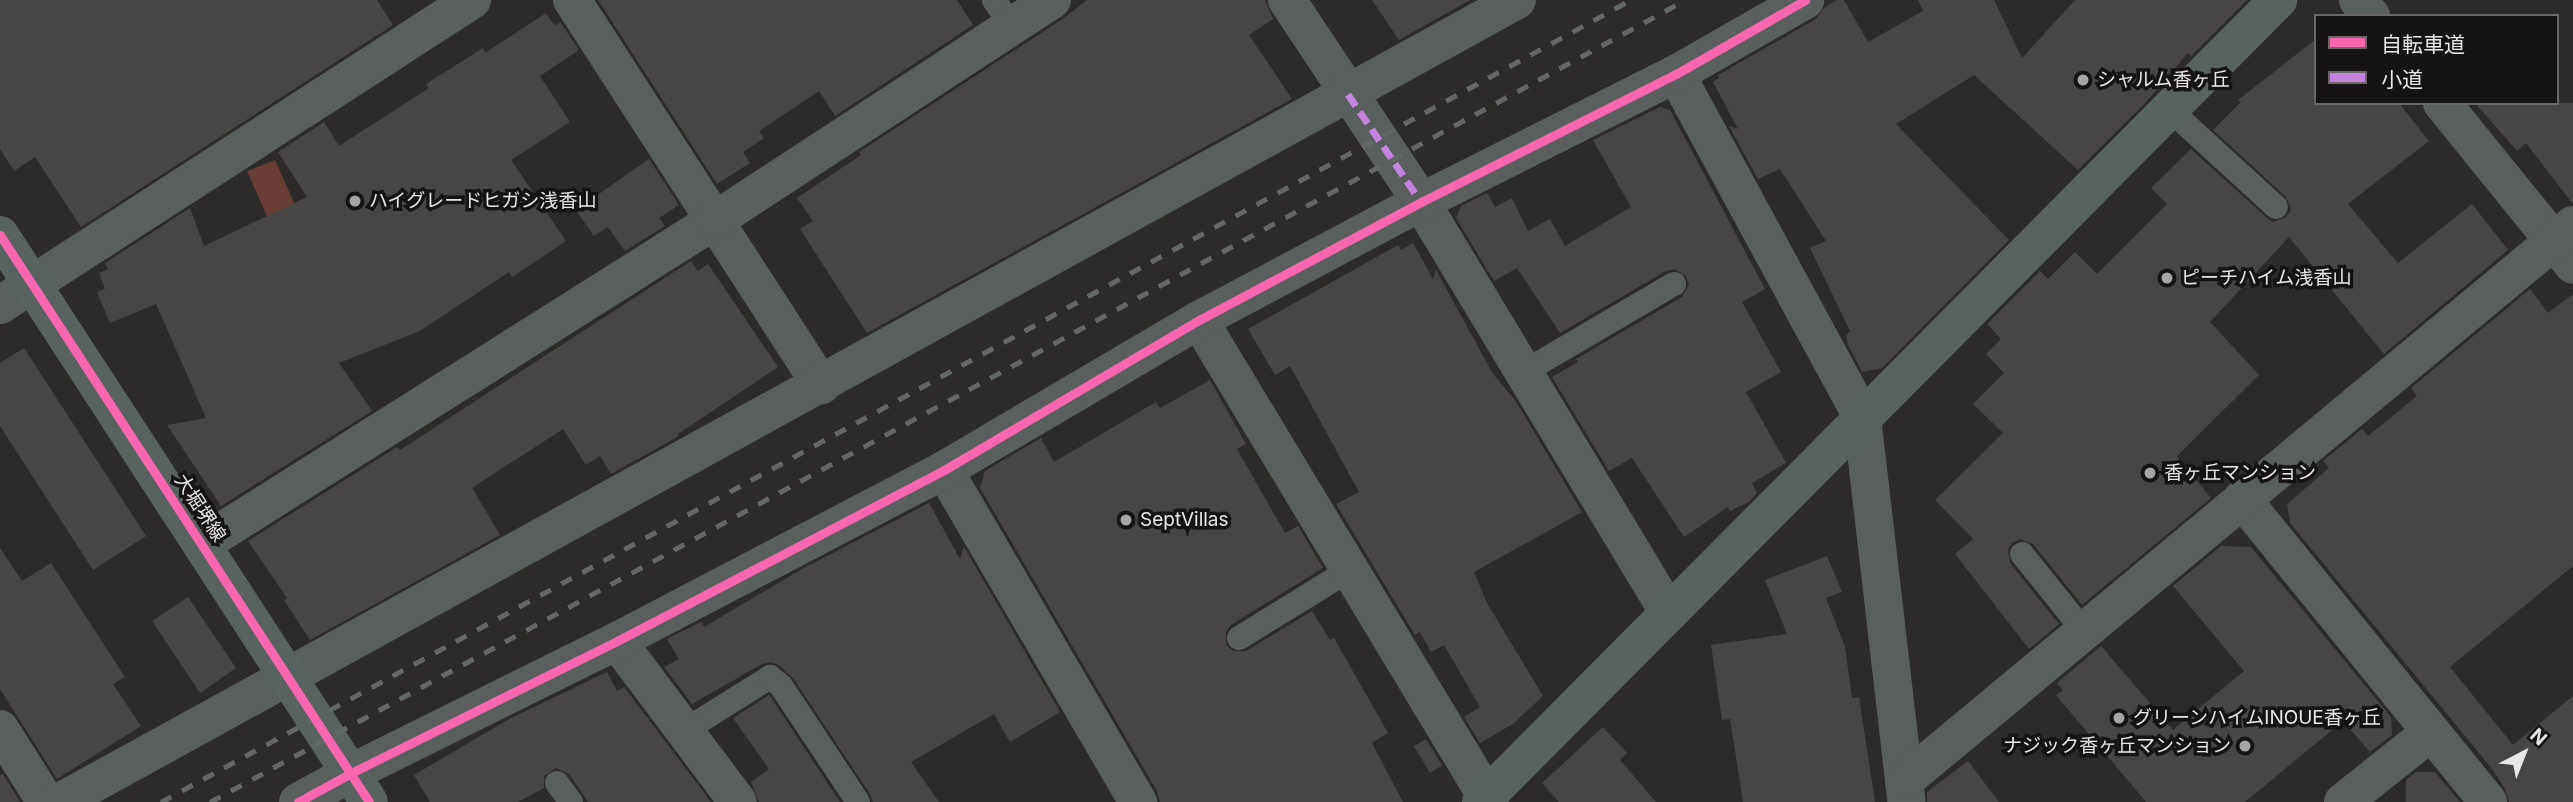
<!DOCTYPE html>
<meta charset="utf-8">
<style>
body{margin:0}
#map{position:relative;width:2573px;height:802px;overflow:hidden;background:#2c2b2a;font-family:Inter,"Noto Sans JP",sans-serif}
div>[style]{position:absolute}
.green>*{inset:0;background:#673d34}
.building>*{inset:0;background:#484645}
.lane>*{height:24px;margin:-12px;padding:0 12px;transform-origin:12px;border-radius:12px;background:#595f5c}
.street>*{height:38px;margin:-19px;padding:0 19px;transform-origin:19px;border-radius:19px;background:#595f5c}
.secondary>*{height:38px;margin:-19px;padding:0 19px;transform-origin:19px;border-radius:19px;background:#58625f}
.rail>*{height:5px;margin-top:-2.5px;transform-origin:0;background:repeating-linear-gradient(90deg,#636766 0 12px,transparent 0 24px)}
.quiet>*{height:7px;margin-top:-3.5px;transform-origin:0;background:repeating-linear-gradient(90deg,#c483df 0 14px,transparent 0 21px)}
.cycleway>*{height:9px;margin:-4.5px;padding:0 4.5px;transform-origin:4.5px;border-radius:4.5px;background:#f766af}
.dots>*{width:19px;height:19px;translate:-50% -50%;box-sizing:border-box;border:4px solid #151313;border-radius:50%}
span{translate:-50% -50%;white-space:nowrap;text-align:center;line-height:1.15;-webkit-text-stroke:7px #151313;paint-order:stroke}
.poi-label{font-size:19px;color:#e9e6e6}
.left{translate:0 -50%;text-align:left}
.right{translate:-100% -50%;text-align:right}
.street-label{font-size:19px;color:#e9e6e6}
.legend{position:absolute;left:2314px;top:14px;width:245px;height:91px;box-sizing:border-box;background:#151313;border:2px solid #6a6767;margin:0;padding:9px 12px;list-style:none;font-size:21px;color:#e9e6e6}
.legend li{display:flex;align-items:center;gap:14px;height:35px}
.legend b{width:35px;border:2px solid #6a6767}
.north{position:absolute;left:2489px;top:718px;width:70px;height:70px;-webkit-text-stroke:5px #151313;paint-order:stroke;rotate:42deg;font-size:19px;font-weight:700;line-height:28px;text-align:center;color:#e9e6e6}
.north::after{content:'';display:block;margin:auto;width:24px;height:32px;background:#e9e6e6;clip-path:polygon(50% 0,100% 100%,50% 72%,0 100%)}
</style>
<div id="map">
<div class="green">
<div style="clip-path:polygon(275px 160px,312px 243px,284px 255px,247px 171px)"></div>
</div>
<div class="building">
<div style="clip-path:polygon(0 0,377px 0,393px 25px,81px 227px,35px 157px,14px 171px,0 149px)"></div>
<div style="clip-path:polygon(598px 0,957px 0,973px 25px,835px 116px,819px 91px,759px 131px,764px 138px,743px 152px,750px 163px,717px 184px)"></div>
<div style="clip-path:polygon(1087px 0,1265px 0,1273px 19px,1249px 35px,1292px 99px,867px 333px,800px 229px,813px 221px,797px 198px,861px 155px,859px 152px,1064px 18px)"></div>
<div style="clip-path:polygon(1372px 0,1470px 0,1399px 40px)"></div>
<div style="clip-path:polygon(1837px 0,1844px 0,1868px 42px,1923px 11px,1918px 0,1994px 0,2022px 58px,2075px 0,2247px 0,2191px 56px,2188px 53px,2147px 101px,2078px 170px,1974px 75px,1896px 124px,2009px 240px,1882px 368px,1862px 372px,1848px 345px,1846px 336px,1850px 331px,1810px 248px,1826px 241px,1780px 169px,1758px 179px,1729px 126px,1738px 129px,1713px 82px,1719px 78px,1718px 75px,1816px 19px,1825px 7px)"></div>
<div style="clip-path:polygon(546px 13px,555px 26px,560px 22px,579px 50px,540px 76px,570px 122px,511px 160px,566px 241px,512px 277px,509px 272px,420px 331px,339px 363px,372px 411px,221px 506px,167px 425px,206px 418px,156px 304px,110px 323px,97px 292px,105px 289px,99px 273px,108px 269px,105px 263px,190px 208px,204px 246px,307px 197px,278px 152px,324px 122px,339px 146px,429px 88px,426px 84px,483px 48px,485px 53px)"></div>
<div style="clip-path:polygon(2316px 39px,2316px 103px,2399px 103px,2429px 141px,2348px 204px,2398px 263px,2472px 204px,2508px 250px,2384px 354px,2289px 237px,2210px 322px,2259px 375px,2177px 456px,2211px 498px,2082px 605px,2033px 544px,2020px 539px,2012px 543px,2008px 549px,2010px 563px,2059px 624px,2029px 649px,1955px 554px,1973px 539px,1935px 500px,2003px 433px,1973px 404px,2004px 373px,1986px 354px,2001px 339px,1987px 324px,2040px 271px,2048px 279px,2075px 252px,2097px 274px,2167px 204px,2151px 188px,2191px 149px,2267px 218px,2273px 222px,2286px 217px,2291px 210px,2286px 197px,2213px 130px,2241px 102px,2238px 100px)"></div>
<div style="clip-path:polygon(2475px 103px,2573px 103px,2573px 204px,2526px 143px,2517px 151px)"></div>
<div style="clip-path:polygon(1660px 107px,1670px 110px,1765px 289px,1742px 302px,1781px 372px,1746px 392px,1786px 463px,1752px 483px,1757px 493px,1749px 502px,1730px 511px,1728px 507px,1684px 537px,1632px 458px,1609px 471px,1552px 377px,1578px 362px,1576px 359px,1682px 297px,1689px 285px,1686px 276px,1675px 269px,1666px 271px,1560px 333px,1517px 268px,1494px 281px,1456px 218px,1461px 206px,1487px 193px,1495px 207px,1512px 198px,1528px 231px,1550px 219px,1565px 246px,1631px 207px,1593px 140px)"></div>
<div style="clip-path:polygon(649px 159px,679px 205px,659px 218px,665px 226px,625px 251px,608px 227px,594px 236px,576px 210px)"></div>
<div style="clip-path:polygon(1413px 243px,1433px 279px,1436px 270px,1493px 374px,1515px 400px,1582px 512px,1474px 572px,1487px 603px,1543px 696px,1513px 724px,1480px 743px,1464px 717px,1480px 707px,1444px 645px,1431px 652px,1420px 632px,1415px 635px,1336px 504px,1359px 492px,1290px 366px,1275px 375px,1248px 329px,1398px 245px,1401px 250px)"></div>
<div style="clip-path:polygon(691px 261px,698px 271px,708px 264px,778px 367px,678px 434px,679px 436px,611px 474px,600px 456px,586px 465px,563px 429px,472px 488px,500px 535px,310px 640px,284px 600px,287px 598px,248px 541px,397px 447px,400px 450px)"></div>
<div style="clip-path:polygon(2530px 289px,2548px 313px,2573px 294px,2573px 566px,2450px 667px,2513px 745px,2573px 696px,2573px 802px,2509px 802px,2505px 789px,2493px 770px,2290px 523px,2287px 504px,2329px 468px,2323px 461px,2362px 429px,2368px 436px,2417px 396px,2411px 388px)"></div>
<div style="clip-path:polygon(24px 348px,146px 536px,93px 570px,0 426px,0 363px)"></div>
<div style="clip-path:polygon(1210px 380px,1246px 444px,1237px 449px,1285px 533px,1298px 526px,1323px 568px,1231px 625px,1226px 632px,1226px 645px,1233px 651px,1246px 651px,1312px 611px,1330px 640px,1334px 638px,1388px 733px,1372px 743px,1403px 802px,1160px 802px,1157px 791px,980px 488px,985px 471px,1041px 438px,1054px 462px,1156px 402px,1160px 408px)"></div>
<div style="clip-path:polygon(929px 503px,960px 559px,964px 547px,1060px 712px,1010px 742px,994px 714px,911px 762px,939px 802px,873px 802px,870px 794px,793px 678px,779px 665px,770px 662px,762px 664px,692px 704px,664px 667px,679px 659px,667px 639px,701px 622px,704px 627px,802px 569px)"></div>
<div style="clip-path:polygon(2221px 546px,2251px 547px,2391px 717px,2392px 735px,2370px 752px,2343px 721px,2245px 802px,2146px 802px,2056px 695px,2063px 690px,2057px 683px,2101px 646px,2173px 730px,2244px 671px,2173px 586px)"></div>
<div style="clip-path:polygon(0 548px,22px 581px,51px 563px,125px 677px,113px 684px,141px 726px,57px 779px,0 689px)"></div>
<div style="clip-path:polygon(1827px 556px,1842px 592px,1826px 598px,1845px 647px,1852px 698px,1859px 697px,1875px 802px,1743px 802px,1730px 719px,1722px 720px,1711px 645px,1787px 634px,1765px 580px)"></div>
<div style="clip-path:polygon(188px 597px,236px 668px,200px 693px,152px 621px)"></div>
<div style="clip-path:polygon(607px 672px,617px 691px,624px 687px,711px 802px,588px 802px,569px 774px,556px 768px,544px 776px,544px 788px,518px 802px,430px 802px,414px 775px,511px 718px)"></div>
<div style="clip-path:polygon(769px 695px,770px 696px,840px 802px,759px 802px,751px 782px,769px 769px,733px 718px)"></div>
<div style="clip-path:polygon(1603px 727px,1627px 753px,1620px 760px,1656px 802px,1559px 802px,1542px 783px)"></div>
<div style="clip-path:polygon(1426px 739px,1442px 765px,1430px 773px,1414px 746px)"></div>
<div style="clip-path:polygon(1968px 761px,1999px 802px,1927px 802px,1927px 792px)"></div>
<div style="clip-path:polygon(2416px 772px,2435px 772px,2460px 802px,2406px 802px,2406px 780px)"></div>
<div style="clip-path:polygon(3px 774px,20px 802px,0 802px,0 776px)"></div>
</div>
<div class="lane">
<div style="left:994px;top:0;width:32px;rotate:55deg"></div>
<div style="left:2169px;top:109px;width:145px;rotate:42.5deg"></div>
<div style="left:1524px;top:372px;width:174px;rotate:-30.4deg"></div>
<div style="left:2022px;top:554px;width:99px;rotate:51.2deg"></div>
<div style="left:1239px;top:638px;width:132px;rotate:-31.6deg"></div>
<div style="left:684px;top:731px;width:102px;rotate:-32.1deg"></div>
<div style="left:770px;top:677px;width:14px;rotate:39deg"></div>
<div style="left:781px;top:686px;width:139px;rotate:56.4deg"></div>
<div style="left:557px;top:783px;width:24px;rotate:54deg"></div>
</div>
<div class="street">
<div style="left:572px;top:0;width:459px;rotate:57.1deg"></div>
<div style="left:1287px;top:0;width:242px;rotate:56.4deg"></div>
<div style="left:1421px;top:202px;width:480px;rotate:58.9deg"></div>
<div style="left:2358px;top:0;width:21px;rotate:51deg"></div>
<div style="left:1676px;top:74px;width:390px;rotate:61.5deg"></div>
<div style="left:1862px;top:417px;width:386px;rotate:83.4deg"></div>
<div style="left:2442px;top:103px;width:208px;rotate:51deg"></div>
<div style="left:0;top:305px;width:562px;rotate:-32.87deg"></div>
<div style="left:1199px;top:320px;width:563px;rotate:58.88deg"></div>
<div style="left:944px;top:470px;width:385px;rotate:59.7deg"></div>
<div style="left:2242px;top:499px;width:390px;rotate:50.9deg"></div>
<div style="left:202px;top:544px;width:605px;rotate:-32.25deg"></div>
<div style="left:714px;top:221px;width:404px;rotate:-33.2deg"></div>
<div style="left:617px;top:641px;width:201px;rotate:53.1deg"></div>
<div style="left:0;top:729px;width:86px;rotate:57.8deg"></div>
<div style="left:1904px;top:781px;width:870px;rotate:-39.73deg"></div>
<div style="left:60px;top:802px;width:1663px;rotate:-28.83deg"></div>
<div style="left:298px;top:802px;width:60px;rotate:-28.7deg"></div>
<div style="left:351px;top:773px;width:297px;rotate:-26.4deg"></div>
<div style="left:617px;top:641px;width:369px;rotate:-27.6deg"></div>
<div style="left:944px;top:470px;width:296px;rotate:-30.5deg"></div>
<div style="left:1199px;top:320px;width:251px;rotate:-28deg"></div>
<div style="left:1421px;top:202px;width:285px;rotate:-26.7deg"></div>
<div style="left:1676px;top:74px;width:149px;rotate:-29.8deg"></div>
<div style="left:2343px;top:802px;width:112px;rotate:-38.5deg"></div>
</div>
<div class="secondary">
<div style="left:0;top:235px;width:676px;rotate:56.94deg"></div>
<div style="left:1481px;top:802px;width:1131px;rotate:-45.18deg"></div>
</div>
<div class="rail">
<div style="left:161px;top:802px;width:1675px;rotate:-28.62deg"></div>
<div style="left:210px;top:802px;width:1679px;rotate:-28.53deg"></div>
</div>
<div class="quiet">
<div style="left:1348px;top:94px;width:130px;rotate:55.9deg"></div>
</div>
<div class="cycleway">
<div style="left:0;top:235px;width:676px;rotate:56.94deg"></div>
<div style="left:298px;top:802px;width:60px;rotate:-28.7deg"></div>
<div style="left:351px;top:773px;width:297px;rotate:-26.4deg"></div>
<div style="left:617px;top:641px;width:369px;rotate:-27.6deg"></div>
<div style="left:944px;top:470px;width:296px;rotate:-30.5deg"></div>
<div style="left:1199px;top:320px;width:251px;rotate:-28deg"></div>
<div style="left:1421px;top:202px;width:285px;rotate:-26.7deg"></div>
<div style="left:1676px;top:74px;width:149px;rotate:-29.8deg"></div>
</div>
<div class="dots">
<div style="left:2083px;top:80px;background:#a7a5a4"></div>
<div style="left:355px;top:201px;background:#a7a5a4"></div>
<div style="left:2167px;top:278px;background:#a7a5a4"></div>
<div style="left:2150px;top:473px;background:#a7a5a4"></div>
<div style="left:1126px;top:520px;background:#a7a5a4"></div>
<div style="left:2119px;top:718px;background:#a7a5a4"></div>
<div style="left:2245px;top:746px;background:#a7a5a4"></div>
</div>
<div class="poi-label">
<span class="left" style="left:2097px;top:80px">シャルム香ヶ丘</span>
<span class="left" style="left:369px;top:201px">ハイグレードヒガシ浅香山</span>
<span class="left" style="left:2181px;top:278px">ピーチハイム浅香山</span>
<span class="left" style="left:2164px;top:473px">香ヶ丘マンション</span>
<span class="left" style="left:1140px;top:520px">SeptVillas</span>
<span class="left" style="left:2133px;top:718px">グリーンハイムINOUE香ヶ丘</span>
<span class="right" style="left:2231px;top:746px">ナジック香ヶ丘マンション</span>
</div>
<div class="street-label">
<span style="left:200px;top:508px;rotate:57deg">大堀堺線</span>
</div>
<ul class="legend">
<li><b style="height:9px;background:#f766af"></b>自転車道</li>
<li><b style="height:9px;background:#c483df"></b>小道</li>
</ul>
<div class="north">N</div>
</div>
